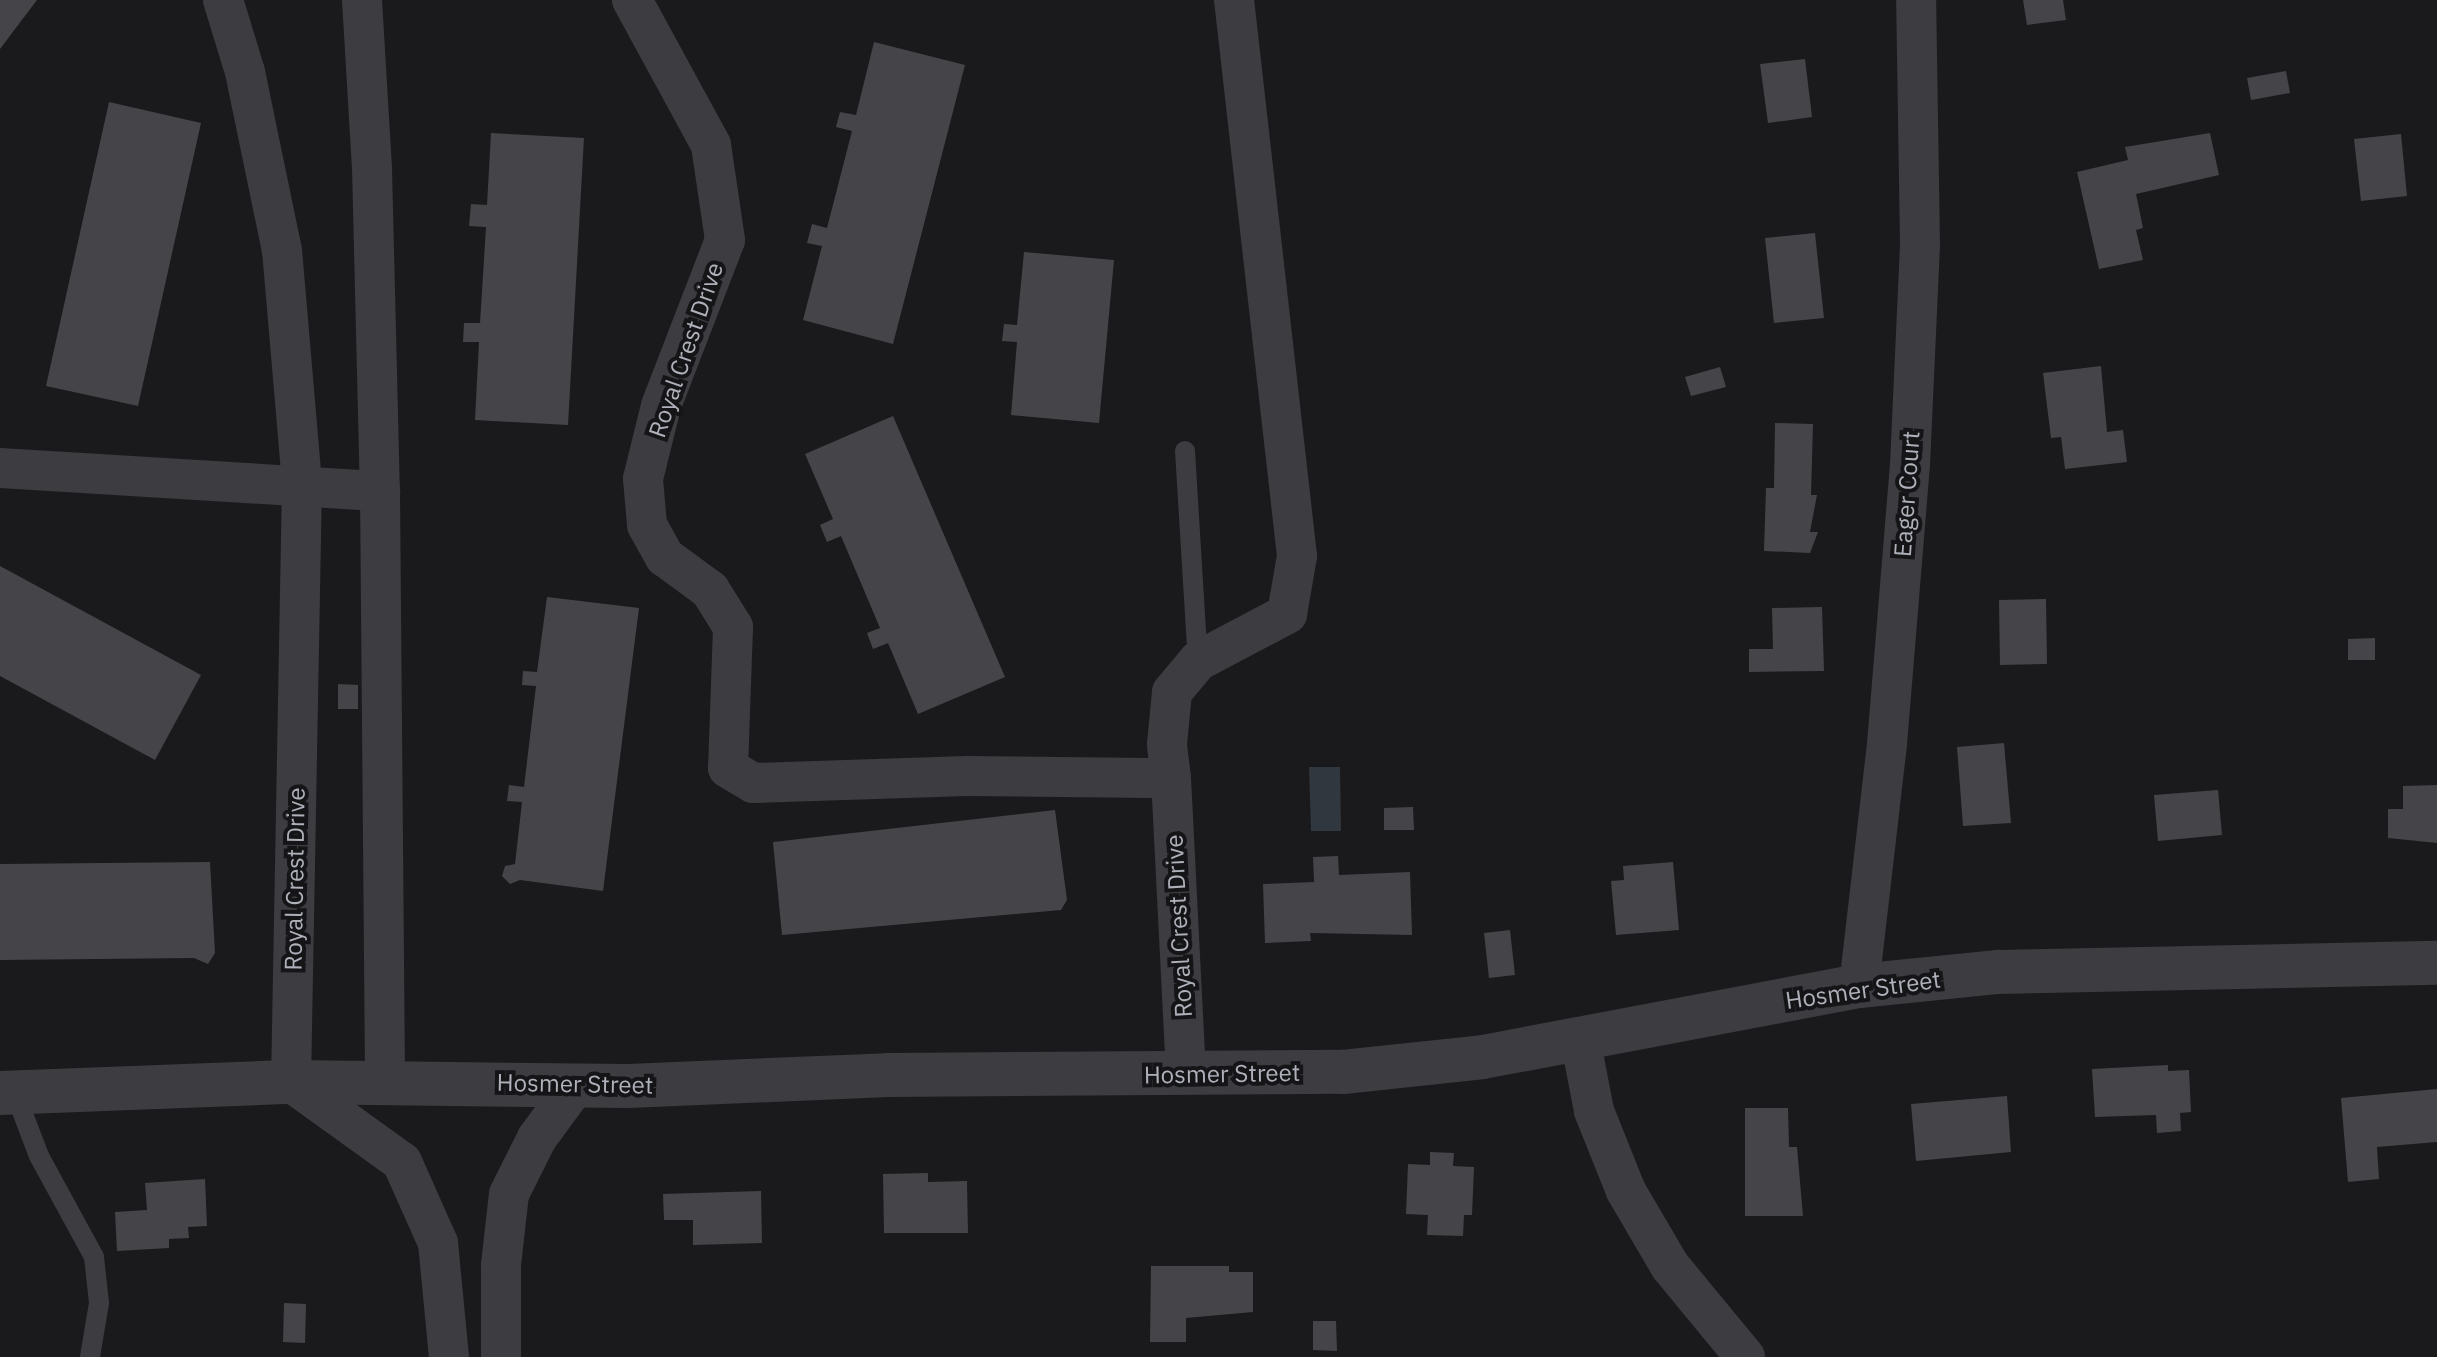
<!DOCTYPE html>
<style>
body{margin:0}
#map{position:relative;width:2437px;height:1357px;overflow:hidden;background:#1a1a1c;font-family:"IBM Plex Sans",sans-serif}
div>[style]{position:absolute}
.water>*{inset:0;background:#31373f}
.building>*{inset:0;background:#454549}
.service>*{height:20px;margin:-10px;padding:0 10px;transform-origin:10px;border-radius:10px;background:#3c3c41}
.minor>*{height:40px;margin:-20px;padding:0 20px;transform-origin:20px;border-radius:20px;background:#3c3c41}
.tertiary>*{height:44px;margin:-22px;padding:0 22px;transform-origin:22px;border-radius:22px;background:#3c3c41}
span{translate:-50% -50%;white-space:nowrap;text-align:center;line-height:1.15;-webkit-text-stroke:8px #151517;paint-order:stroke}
.street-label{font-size:24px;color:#aeb0ba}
</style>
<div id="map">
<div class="water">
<div style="clip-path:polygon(1309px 767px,1340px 767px,1341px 831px,1311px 831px)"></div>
</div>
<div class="building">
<div style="clip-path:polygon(0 0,37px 0,0 49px)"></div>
<div style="clip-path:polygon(2023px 0,2063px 0,2066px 20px,2027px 25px)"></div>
<div style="clip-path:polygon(874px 42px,965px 65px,893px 344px,803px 320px,822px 246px,807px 243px,812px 224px,827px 228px,852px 131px,836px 127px,840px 112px,856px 115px)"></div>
<div style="clip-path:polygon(1805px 59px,1812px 117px,1768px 123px,1760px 64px)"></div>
<div style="clip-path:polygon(2286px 71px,2290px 93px,2251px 100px,2247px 78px)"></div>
<div style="clip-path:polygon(109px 102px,201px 123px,138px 406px,46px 386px)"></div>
<div style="clip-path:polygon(491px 133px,584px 138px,568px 425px,475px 420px,479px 342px,463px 342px,464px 323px,480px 323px,486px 227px,469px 226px,471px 204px,487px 205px)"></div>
<div style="clip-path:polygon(2210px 133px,2219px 175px,2136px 194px,2143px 228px,2136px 230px,2143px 260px,2099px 269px,2077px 172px,2128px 160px,2125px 147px)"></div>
<div style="clip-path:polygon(2401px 134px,2407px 196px,2361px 201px,2354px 139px)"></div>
<div style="clip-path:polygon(1815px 233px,1824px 318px,1774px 323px,1765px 238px)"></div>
<div style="clip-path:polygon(1024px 252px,1114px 260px,1099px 423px,1011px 415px,1017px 342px,1002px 341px,1004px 324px,1017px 325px)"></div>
<div style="clip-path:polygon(2101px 366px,2107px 432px,2123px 430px,2127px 462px,2065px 469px,2061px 437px,2051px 438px,2043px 373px)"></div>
<div style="clip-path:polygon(1720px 367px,1726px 387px,1691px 396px,1685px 377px)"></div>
<div style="clip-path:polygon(893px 416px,1005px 677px,918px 714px,888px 643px,873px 649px,867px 633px,880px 628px,841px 536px,827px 542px,820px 525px,833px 519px,805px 454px)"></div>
<div style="clip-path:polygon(1775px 423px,1813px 424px,1811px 495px,1817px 495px,1810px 532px,1818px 532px,1810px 553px,1764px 551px,1766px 488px,1774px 488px)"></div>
<div style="clip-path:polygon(0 566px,201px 675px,155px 760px,0 676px)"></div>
<div style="clip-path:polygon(547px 597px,639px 608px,603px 891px,520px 880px,510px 884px,502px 876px,505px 866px,515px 864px,522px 802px,507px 801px,509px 785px,524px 787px,536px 686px,522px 685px,523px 671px,537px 672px)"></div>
<div style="clip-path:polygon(2046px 599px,2047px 664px,2000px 665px,1999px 600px)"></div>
<div style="clip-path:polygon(1822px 607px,1824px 671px,1749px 672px,1749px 649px,1773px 649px,1772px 608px)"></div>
<div style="clip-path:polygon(2375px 638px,2375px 660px,2348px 660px,2348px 639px)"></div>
<div style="clip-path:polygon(338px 684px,358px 685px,358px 709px,338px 709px)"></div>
<div style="clip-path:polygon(2004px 743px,2011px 823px,1963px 826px,1957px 747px)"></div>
<div style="clip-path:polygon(2437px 785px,2437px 843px,2388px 838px,2388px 809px,2403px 809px,2403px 786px)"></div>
<div style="clip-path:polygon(2218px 790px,2222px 835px,2158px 841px,2154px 795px)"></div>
<div style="clip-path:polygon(1413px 807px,1414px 830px,1384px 830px,1384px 808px)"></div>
<div style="clip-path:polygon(1055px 810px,1067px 900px,1061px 910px,782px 935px,773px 842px)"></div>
<div style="clip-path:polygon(1338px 856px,1339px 875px,1410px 872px,1412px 935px,1310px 933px,1311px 941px,1265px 943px,1263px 884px,1314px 882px,1313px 857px)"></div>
<div style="clip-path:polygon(210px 862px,215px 953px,208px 964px,194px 958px,0 960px,0 864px)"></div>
<div style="clip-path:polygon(1673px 862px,1679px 930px,1616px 935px,1611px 881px,1624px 880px,1623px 866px)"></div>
<div style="clip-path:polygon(1510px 930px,1515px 975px,1489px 978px,1484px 933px)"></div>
<div style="clip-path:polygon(2168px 1065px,2168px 1071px,2189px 1070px,2191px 1112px,2180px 1113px,2181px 1131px,2157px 1133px,2156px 1115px,2095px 1117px,2092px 1069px)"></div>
<div style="clip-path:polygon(2437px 1089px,2437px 1142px,2377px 1147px,2379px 1179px,2348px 1182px,2341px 1098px)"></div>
<div style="clip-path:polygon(2007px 1096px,2011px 1152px,1916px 1161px,1911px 1104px)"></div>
<div style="clip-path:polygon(1745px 1108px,1788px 1108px,1789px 1147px,1797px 1147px,1803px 1216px,1745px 1216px)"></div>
<div style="clip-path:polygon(1430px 1152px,1454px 1153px,1453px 1166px,1474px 1167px,1472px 1215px,1464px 1215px,1463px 1236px,1427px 1235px,1428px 1215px,1406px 1214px,1408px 1164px,1430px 1165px)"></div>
<div style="clip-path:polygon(928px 1173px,928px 1182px,967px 1181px,968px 1233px,884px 1233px,883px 1174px)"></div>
<div style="clip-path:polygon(205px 1179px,207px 1226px,188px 1227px,189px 1238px,169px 1239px,169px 1248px,117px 1251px,115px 1212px,147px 1210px,145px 1183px)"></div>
<div style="clip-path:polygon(761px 1191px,762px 1243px,693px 1245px,693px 1220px,664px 1220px,663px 1194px)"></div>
<div style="clip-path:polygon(1151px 1266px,1229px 1266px,1229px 1272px,1253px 1272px,1253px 1312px,1186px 1318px,1186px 1342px,1150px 1342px)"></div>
<div style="clip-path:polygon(284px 1303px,306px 1304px,305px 1343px,283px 1342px)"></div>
<div style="clip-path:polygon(1313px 1321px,1336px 1321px,1337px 1351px,1313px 1350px)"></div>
</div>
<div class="service">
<div style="left:1185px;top:451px;width:210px;rotate:86.5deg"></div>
<div style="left:15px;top:1093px;width:67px;rotate:69.1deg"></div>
<div style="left:39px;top:1156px;width:115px;rotate:61.4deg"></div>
<div style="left:94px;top:1257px;width:46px;rotate:83.8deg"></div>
<div style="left:99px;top:1303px;width:55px;rotate:99.5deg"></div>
</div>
<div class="minor">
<div style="left:223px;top:0;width:75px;rotate:73deg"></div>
<div style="left:245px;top:72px;width:182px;rotate:78.3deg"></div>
<div style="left:282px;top:250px;width:234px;rotate:85.1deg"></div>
<div style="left:302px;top:483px;width:599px;rotate:91.05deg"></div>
<div style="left:291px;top:1082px;width:137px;rotate:35.8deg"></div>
<div style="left:402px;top:1162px;width:89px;rotate:66deg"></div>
<div style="left:438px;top:1243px;width:115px;rotate:84.5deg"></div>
<div style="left:362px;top:0;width:168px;rotate:86.6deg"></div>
<div style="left:372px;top:168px;width:323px;rotate:88.6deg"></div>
<div style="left:380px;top:491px;width:590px;rotate:89.51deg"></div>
<div style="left:632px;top:0;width:165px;rotate:61.4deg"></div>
<div style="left:711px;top:145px;width:96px;rotate:81.6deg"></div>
<div style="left:725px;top:240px;width:178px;rotate:111.1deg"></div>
<div style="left:661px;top:406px;width:75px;rotate:103.9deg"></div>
<div style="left:643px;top:479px;width:46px;rotate:85deg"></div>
<div style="left:647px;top:525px;width:37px;rotate:61deg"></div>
<div style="left:665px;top:557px;width:56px;rotate:36.3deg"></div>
<div style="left:710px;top:590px;width:44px;rotate:58.1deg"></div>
<div style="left:733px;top:627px;width:141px;rotate:92deg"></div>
<div style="left:728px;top:768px;width:29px;rotate:31deg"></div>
<div style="left:753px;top:783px;width:214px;rotate:-1.9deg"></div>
<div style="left:967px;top:776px;width:204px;rotate:0.6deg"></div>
<div style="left:1171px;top:778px;width:34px;rotate:-97deg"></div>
<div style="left:1167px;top:744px;width:52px;rotate:-84.5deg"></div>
<div style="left:1172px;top:692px;width:40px;rotate:-50deg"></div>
<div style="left:1198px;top:661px;width:101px;rotate:-27.8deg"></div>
<div style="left:1287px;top:614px;width:59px;rotate:-80.2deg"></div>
<div style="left:1297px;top:556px;width:560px;rotate:-96.46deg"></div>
<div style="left:0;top:468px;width:381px;rotate:3.5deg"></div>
<div style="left:1171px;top:778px;width:296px;rotate:87.1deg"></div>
<div style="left:1859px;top:986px;width:244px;rotate:-83.4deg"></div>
<div style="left:1887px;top:744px;width:280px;rotate:-85.3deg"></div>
<div style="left:1910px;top:465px;width:219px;rotate:-87.4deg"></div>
<div style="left:1920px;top:246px;width:246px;rotate:-90.9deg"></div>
<div style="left:1580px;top:1038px;width:74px;rotate:79.1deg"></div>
<div style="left:1594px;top:1111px;width:86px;rotate:68.2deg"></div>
<div style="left:1626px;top:1191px;width:87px;rotate:59.6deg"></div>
<div style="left:1670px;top:1266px;width:118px;rotate:50.5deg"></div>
<div style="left:501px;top:1357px;width:92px;rotate:-90deg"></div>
<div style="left:501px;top:1265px;width:71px;rotate:-83.6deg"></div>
<div style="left:509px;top:1194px;width:63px;rotate:-63.4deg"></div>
<div style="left:537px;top:1138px;width:66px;rotate:-53.7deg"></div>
</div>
<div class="tertiary">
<div style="left:0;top:1093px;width:291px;rotate:-2.2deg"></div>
<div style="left:291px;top:1082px;width:337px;rotate:0.7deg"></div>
<div style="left:628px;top:1086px;width:260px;rotate:-2.4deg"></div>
<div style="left:888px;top:1075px;width:455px;rotate:-0.4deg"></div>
<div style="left:1343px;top:1072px;width:141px;rotate:-6.1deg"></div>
<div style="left:1483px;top:1057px;width:383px;rotate:-10.7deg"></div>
<div style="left:1859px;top:986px;width:140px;rotate:-5.8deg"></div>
<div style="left:1998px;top:972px;width:439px;rotate:-1.2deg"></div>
</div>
<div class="street-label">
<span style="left:686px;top:350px;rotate:-71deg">Royal Crest Drive</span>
<span style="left:1907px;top:494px;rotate:-86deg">Eager Court</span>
<span style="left:295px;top:879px;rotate:-89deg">Royal Crest Drive</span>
<span style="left:1179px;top:926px;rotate:-93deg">Royal Crest Drive</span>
<span style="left:1863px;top:990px;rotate:-8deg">Hosmer Street</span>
<span style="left:1222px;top:1074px;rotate:-1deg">Hosmer Street</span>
<span style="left:575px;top:1084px;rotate:1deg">Hosmer Street</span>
</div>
</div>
